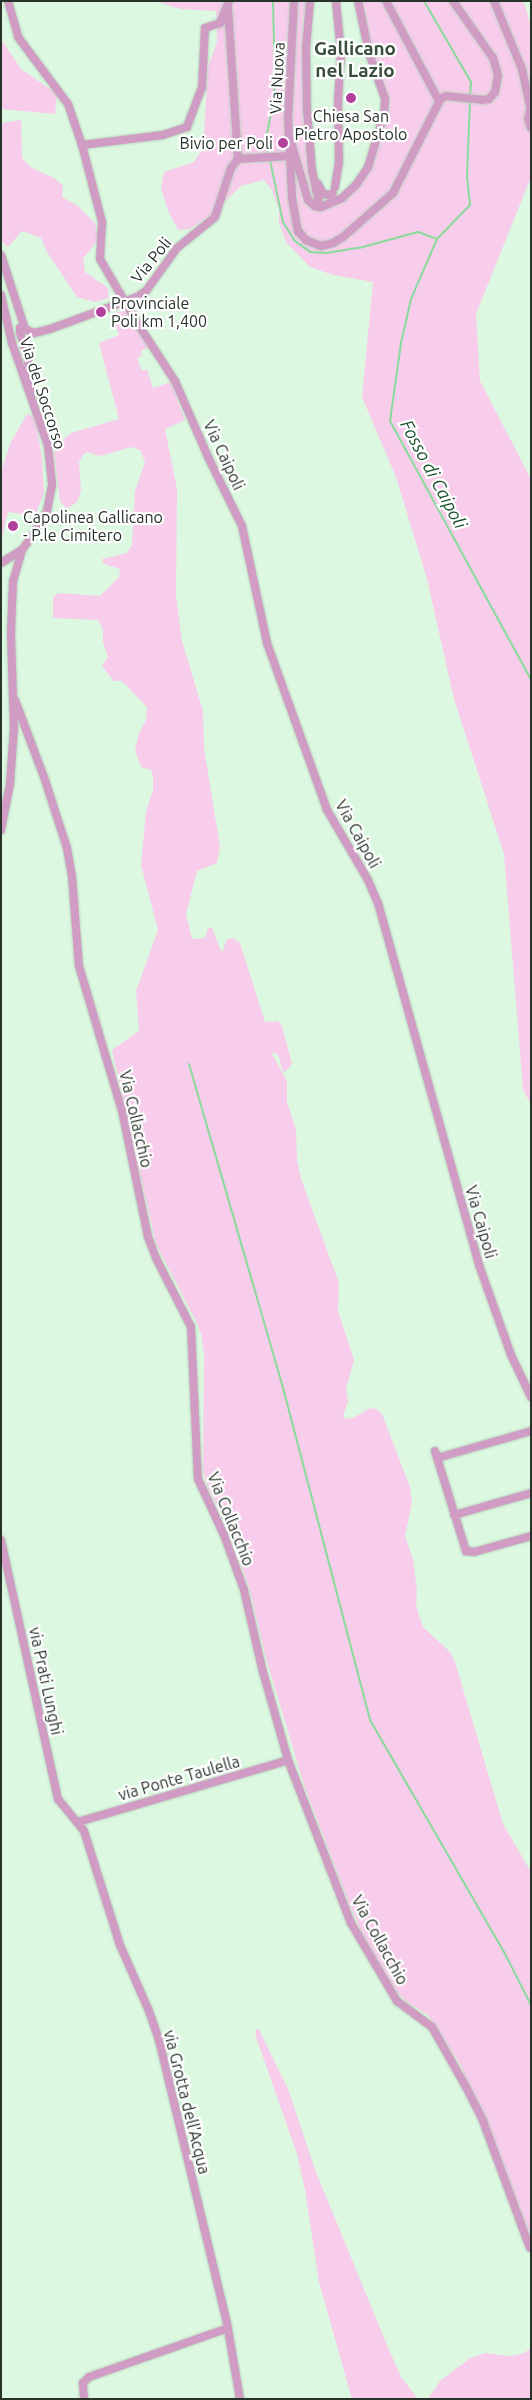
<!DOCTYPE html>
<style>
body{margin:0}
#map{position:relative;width:532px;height:2400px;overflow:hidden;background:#dcf8e1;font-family:Ubuntu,sans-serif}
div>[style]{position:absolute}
.green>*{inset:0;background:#f8cceb}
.stream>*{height:2px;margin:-1px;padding:0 1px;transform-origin:1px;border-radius:1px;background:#88db9a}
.roads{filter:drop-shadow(0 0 1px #bbd4c0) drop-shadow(0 0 1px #bbd4c0)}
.minor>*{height:8px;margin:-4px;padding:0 4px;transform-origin:4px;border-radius:4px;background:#d19cc3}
.dots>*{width:14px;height:14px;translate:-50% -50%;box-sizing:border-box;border:2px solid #fff;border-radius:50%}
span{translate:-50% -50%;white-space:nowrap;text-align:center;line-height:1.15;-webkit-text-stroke:4.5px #fff;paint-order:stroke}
.street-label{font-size:16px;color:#273229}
.poi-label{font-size:16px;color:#273229}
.right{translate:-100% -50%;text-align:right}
.left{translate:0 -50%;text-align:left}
.water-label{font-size:18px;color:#145027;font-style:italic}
.quarter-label{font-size:19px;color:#384f3c;font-weight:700}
.frame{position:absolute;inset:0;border:2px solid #273229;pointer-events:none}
</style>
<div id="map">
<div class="green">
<div style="clip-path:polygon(156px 1px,307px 1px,308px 13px,303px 17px,302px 70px,304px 114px,316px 203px,334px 203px,360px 180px,385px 110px,358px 1px,523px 1px,527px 12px,531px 28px,531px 177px,476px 314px,480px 381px,531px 479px,531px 1105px,523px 1089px,504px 854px,454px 699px,427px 579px,396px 477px,362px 397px,373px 282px,333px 275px,310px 267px,286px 242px,279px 223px,279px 210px,272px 190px,264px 180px,241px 186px,212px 214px,190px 229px,178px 230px,168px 211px,161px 188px,164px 172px,194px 162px,203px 148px,208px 67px,217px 42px,216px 11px,180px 9px)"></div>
<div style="clip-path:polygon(1px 39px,21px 69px,57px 94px,55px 114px,1px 109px)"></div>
<div style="clip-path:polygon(21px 120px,22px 158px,32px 168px,54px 178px,63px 186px,62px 197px,78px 206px,95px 223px,98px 240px,83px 259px,85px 272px,108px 288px,109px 298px,95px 302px,77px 297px,47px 252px,41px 238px,22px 231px,8px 247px,1px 240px,1px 123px)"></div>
<div style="clip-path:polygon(124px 310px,148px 347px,141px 351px,142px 356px,137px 358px,142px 371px,147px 369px,153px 388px,171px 382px,185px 420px,165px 429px,177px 489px,176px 596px,182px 641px,203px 711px,204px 748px,220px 847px,217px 863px,197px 871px,186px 914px,192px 939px,205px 938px,208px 928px,212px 928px,221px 951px,223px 951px,226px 941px,230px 938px,235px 939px,240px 943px,265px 1022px,278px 1021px,282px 1026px,292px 1064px,285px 1072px,282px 1070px,279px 1057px,274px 1052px,272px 1054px,287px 1081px,287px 1102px,296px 1130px,297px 1160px,301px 1179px,339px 1283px,338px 1311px,354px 1360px,346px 1389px,348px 1401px,343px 1416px,345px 1419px,353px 1418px,370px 1408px,378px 1410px,382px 1414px,410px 1487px,412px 1503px,405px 1536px,413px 1559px,417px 1590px,416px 1604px,419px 1616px,423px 1627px,450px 1652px,455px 1662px,503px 1824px,531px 1872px,531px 2236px,460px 2064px,428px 2015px,407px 2002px,396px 1991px,365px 1940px,348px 1901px,304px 1785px,266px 1658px,249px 1587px,225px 1521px,208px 1488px,203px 1471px,204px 1354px,201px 1334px,196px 1321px,156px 1244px,112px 1050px,139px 1031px,136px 991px,158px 930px,141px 865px,146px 812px,153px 790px,153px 777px,151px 770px,141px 767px,135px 750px,139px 733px,146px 720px,147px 707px,122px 681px,114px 681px,104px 669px,102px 666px,108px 657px,103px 642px,103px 629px,98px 620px,53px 618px,53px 597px,59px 593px,100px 596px,119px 577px,120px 569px,104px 564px,102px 559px,127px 553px,132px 545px,135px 491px,145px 462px,140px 450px,131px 447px,101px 456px,87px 452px,83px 455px,79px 462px,81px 491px,77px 502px,67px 509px,60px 501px,54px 454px,57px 445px,71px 433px,119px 419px,99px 343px,119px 335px,111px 314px)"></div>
<div style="clip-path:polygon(27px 414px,35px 417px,42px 458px,44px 493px,35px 516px,8px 512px,1px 542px,1px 472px,10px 444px)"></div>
<div style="clip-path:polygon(258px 2028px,288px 2089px,316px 2172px,389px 2350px,401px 2377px,418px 2399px,352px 2399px,319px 2282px,305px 2190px,297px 2154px,256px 2037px,255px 2031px)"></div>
<div style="clip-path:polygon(531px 2348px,531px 2399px,428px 2399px,440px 2381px,470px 2358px,485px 2353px,510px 2356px,524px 2353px)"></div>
</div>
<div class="stream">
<div style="left:424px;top:1px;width:94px;rotate:59.9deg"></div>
<div style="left:471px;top:82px;width:14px;rotate:94deg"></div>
<div style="left:268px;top:155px;width:16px;rotate:-97deg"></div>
<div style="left:266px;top:139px;width:43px;rotate:-79.2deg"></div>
<div style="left:274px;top:97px;width:18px;rotate:-87deg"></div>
<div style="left:275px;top:79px;width:78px;rotate:-91.5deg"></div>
<div style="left:270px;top:160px;width:63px;rotate:78.2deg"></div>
<div style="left:283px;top:222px;width:22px;rotate:58deg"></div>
<div style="left:295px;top:241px;width:19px;rotate:36deg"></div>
<div style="left:310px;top:252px;width:16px;rotate:4deg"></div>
<div style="left:326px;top:253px;width:33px;rotate:-9deg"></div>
<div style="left:359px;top:248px;width:61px;rotate:-15.2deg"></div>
<div style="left:418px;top:232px;width:20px;rotate:20deg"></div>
<div style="left:437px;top:239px;width:65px;rotate:113.4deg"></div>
<div style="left:411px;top:299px;width:45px;rotate:102.8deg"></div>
<div style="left:401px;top:343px;width:79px;rotate:98deg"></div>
<div style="left:390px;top:421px;width:295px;rotate:61.4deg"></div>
<div style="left:437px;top:239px;width:47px;rotate:-45.9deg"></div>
<div style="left:470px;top:205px;width:29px;rotate:-96deg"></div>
<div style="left:467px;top:176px;width:75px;rotate:-87.7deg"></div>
<div style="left:189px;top:1064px;width:333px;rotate:73.8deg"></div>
<div style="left:282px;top:1384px;width:347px;rotate:75.3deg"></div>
<div style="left:370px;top:1720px;width:268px;rotate:60deg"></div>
<div style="left:504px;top:1952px;width:59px;rotate:63deg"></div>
</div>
<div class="roads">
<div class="minor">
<div style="left:8px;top:1px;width:37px;rotate:74deg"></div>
<div style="left:18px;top:37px;width:84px;rotate:53.3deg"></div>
<div style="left:68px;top:104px;width:43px;rotate:71.1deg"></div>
<div style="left:229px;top:1px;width:24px;rotate:112deg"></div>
<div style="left:220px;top:23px;width:16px;rotate:162deg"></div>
<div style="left:205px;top:28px;width:59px;rotate:92.9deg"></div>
<div style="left:202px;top:87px;width:43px;rotate:110.6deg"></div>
<div style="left:187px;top:127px;width:25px;rotate:162deg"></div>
<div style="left:163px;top:135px;width:82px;rotate:173deg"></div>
<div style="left:82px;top:145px;width:80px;rotate:75.4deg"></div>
<div style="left:102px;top:222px;width:37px;rotate:93deg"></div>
<div style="left:100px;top:259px;width:72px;rotate:59.9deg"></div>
<div style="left:136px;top:321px;width:72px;rotate:57deg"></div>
<div style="left:175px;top:381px;width:83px;rotate:66.5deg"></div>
<div style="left:208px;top:457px;width:77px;rotate:63.8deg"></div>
<div style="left:242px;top:526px;width:120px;rotate:77.9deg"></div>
<div style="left:267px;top:643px;width:177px;rotate:70.2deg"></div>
<div style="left:327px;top:810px;width:81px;rotate:59.6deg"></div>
<div style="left:368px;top:880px;width:25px;rotate:67deg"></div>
<div style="left:378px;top:903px;width:376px;rotate:74.4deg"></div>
<div style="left:479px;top:1265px;width:96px;rotate:70.4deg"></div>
<div style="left:511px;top:1355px;width:47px;rotate:64.5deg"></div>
<div style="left:294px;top:1px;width:117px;rotate:92.9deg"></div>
<div style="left:288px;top:118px;width:80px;rotate:87.1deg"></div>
<div style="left:292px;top:198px;width:34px;rotate:80deg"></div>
<div style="left:298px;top:231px;width:12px;rotate:48deg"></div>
<div style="left:306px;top:240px;width:16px;rotate:22deg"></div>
<div style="left:321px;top:246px;width:12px;rotate:-14deg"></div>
<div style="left:333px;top:243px;width:12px;rotate:-31deg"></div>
<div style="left:343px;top:237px;width:67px;rotate:-41.3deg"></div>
<div style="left:393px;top:193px;width:106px;rotate:-63.2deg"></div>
<div style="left:441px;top:98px;width:5px;rotate:-22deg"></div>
<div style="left:446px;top:96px;width:36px;rotate:6deg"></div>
<div style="left:482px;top:100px;width:7px;rotate:-8deg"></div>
<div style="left:489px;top:99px;width:9px;rotate:-49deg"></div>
<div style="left:495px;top:92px;width:17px;rotate:-80deg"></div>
<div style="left:498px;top:75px;width:18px;rotate:-106deg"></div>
<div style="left:493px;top:58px;width:70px;rotate:-125.1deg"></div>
<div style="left:310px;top:1px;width:48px;rotate:94.8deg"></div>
<div style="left:306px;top:49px;width:61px;rotate:89.1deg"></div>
<div style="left:307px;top:110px;width:60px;rotate:85.2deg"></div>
<div style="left:312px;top:170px;width:38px;rotate:78deg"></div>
<div style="left:386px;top:1px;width:113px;rotate:62.1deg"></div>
<div style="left:494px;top:1px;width:74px;rotate:67.6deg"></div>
<div style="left:522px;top:69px;width:43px;rotate:77.9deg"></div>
<div style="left:228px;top:8px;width:151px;rotate:86.2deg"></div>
<div style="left:530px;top:111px;width:8px;rotate:104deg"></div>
<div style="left:528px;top:119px;width:9px;rotate:72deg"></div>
<div style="left:291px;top:142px;width:60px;rotate:73.7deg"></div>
<div style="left:308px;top:200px;width:9px;rotate:41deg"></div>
<div style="left:315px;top:206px;width:6px;rotate:9deg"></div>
<div style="left:321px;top:207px;width:23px;rotate:-23deg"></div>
<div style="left:342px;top:198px;width:19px;rotate:-43deg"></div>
<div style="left:356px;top:185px;width:22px;rotate:-56deg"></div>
<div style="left:368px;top:167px;width:55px;rotate:-73.2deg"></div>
<div style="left:384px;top:114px;width:15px;rotate:-86deg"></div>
<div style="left:385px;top:99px;width:49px;rotate:-109.2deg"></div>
<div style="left:369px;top:53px;width:53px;rotate:-101.9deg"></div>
<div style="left:318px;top:184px;width:11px;rotate:63deg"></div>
<div style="left:323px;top:194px;width:6px;rotate:9deg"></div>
<div style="left:329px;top:195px;width:4px;rotate:-27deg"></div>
<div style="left:335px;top:187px;width:24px;rotate:-81deg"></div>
<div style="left:339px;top:163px;width:62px;rotate:-90.9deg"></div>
<div style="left:338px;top:101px;width:48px;rotate:-86.4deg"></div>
<div style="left:341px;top:53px;width:52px;rotate:-95.5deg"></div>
<div style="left:1px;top:255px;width:78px;rotate:72deg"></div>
<div style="left:25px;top:329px;width:10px;rotate:24deg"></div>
<div style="left:34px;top:333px;width:16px;rotate:-14deg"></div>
<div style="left:50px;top:329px;width:93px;rotate:-20.2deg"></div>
<div style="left:137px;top:297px;width:11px;rotate:-34deg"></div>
<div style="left:146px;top:291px;width:53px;rotate:-54.2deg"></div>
<div style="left:177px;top:248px;width:49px;rotate:-39.2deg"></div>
<div style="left:215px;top:217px;width:52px;rotate:-71.9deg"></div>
<div style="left:231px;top:168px;width:11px;rotate:-52deg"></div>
<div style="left:238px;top:159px;width:51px;rotate:-3.4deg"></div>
<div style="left:1px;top:295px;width:49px;rotate:77.1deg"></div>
<div style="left:12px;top:343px;width:109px;rotate:70.7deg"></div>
<div style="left:48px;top:446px;width:39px;rotate:84deg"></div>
<div style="left:52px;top:485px;width:26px;rotate:101deg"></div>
<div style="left:47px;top:511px;width:24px;rotate:120deg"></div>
<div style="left:35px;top:532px;width:22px;rotate:126deg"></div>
<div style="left:22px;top:550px;width:32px;rotate:106deg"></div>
<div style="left:13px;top:581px;width:53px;rotate:92.2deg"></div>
<div style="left:11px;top:634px;width:94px;rotate:88.2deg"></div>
<div style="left:14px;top:728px;width:56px;rotate:94.1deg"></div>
<div style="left:10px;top:784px;width:47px;rotate:101.1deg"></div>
<div style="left:24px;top:326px;width:4px;rotate:153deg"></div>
<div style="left:20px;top:328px;width:4px;rotate:90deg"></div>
<div style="left:20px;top:332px;width:29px;rotate:74deg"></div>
<div style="left:28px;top:360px;width:29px;rotate:84deg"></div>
<div style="left:1px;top:563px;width:25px;rotate:-32deg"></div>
<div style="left:15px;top:700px;width:85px;rotate:69.4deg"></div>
<div style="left:45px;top:780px;width:71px;rotate:72.1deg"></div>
<div style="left:67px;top:848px;width:28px;rotate:80deg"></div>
<div style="left:72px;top:876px;width:90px;rotate:85.6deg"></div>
<div style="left:79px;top:966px;width:151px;rotate:73.5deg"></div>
<div style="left:122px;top:1111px;width:129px;rotate:78.3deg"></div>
<div style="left:148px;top:1237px;width:25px;rotate:69deg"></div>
<div style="left:157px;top:1260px;width:75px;rotate:63.1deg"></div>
<div style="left:191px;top:1327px;width:152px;rotate:87.4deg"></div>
<div style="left:198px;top:1479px;width:62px;rotate:65.1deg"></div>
<div style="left:224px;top:1535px;width:59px;rotate:70deg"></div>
<div style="left:244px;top:1590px;width:84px;rotate:77deg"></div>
<div style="left:263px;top:1672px;width:91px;rotate:74.1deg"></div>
<div style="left:288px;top:1760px;width:175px;rotate:68.9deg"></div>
<div style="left:351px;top:1923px;width:91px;rotate:59.5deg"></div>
<div style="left:397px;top:2001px;width:44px;rotate:36.6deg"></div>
<div style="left:432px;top:2027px;width:69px;rotate:60.5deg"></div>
<div style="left:466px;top:2087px;width:38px;rotate:63deg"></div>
<div style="left:483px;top:2121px;width:135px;rotate:69.7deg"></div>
<div style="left:435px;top:1451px;width:105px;rotate:72.8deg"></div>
<div style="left:466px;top:1551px;width:8px;rotate:7deg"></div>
<div style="left:474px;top:1552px;width:59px;rotate:-15.7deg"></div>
<div style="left:437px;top:1458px;width:98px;rotate:-16deg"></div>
<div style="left:454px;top:1515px;width:80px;rotate:-15.9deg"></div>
<div style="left:1px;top:1540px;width:265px;rotate:77.6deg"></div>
<div style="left:58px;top:1799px;width:41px;rotate:50.9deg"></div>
<div style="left:84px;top:1831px;width:120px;rotate:72.5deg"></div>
<div style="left:120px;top:1945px;width:72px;rotate:66.3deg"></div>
<div style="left:149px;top:2011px;width:31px;rotate:71deg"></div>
<div style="left:159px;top:2040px;width:291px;rotate:76.5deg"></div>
<div style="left:227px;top:2323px;width:77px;rotate:80.3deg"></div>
<div style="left:78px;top:1822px;width:219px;rotate:-16.4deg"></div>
<div style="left:84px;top:2399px;width:16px;rotate:-94deg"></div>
<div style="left:83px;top:2383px;width:8px;rotate:-45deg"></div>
<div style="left:89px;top:2377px;width:147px;rotate:-19.4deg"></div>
</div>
</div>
<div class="dots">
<div style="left:351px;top:98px;background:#b2409b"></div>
<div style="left:283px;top:143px;background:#b2409b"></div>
<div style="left:101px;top:312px;background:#b2409b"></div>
<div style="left:13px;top:526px;background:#b2409b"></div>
</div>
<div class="street-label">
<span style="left:277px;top:78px;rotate:-87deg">Via Nuova</span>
<span style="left:151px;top:260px;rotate:-51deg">Via Poli</span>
<span style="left:43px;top:393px;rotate:72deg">Via del Soccorso</span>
<span style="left:224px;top:455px;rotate:65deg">Via Caipoli</span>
<span style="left:358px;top:834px;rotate:61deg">Via Caipoli</span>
<span style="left:136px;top:1119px;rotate:77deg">Via Collacchio</span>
<span style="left:481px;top:1222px;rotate:74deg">Via Caipoli</span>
<span style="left:231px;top:1519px;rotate:68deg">Via Collacchio</span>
<span style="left:46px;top:1681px;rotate:78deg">via Prati Lunghi</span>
<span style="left:179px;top:1778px;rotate:-16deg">via Ponte Taulella</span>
<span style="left:380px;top:1940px;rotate:61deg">Via Collacchio</span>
<span style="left:187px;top:2102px;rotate:76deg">via Grotta dell'Acqua</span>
</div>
<div class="poi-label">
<span style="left:351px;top:125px">Chiesa San<br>Pietro Apostolo</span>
<span class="right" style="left:273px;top:143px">Bivio per Poli</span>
<span class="left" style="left:111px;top:312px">Provinciale<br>Poli km 1,400</span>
<span class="left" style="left:23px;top:526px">Capolinea Gallicano<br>- P.le Cimitero</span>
</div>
<div class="water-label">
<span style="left:434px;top:474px;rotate:62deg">Fosso di Caipoli</span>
</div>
<div class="quarter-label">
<span style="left:355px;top:60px">Gallicano<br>nel Lazio</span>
</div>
<div class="frame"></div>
</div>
